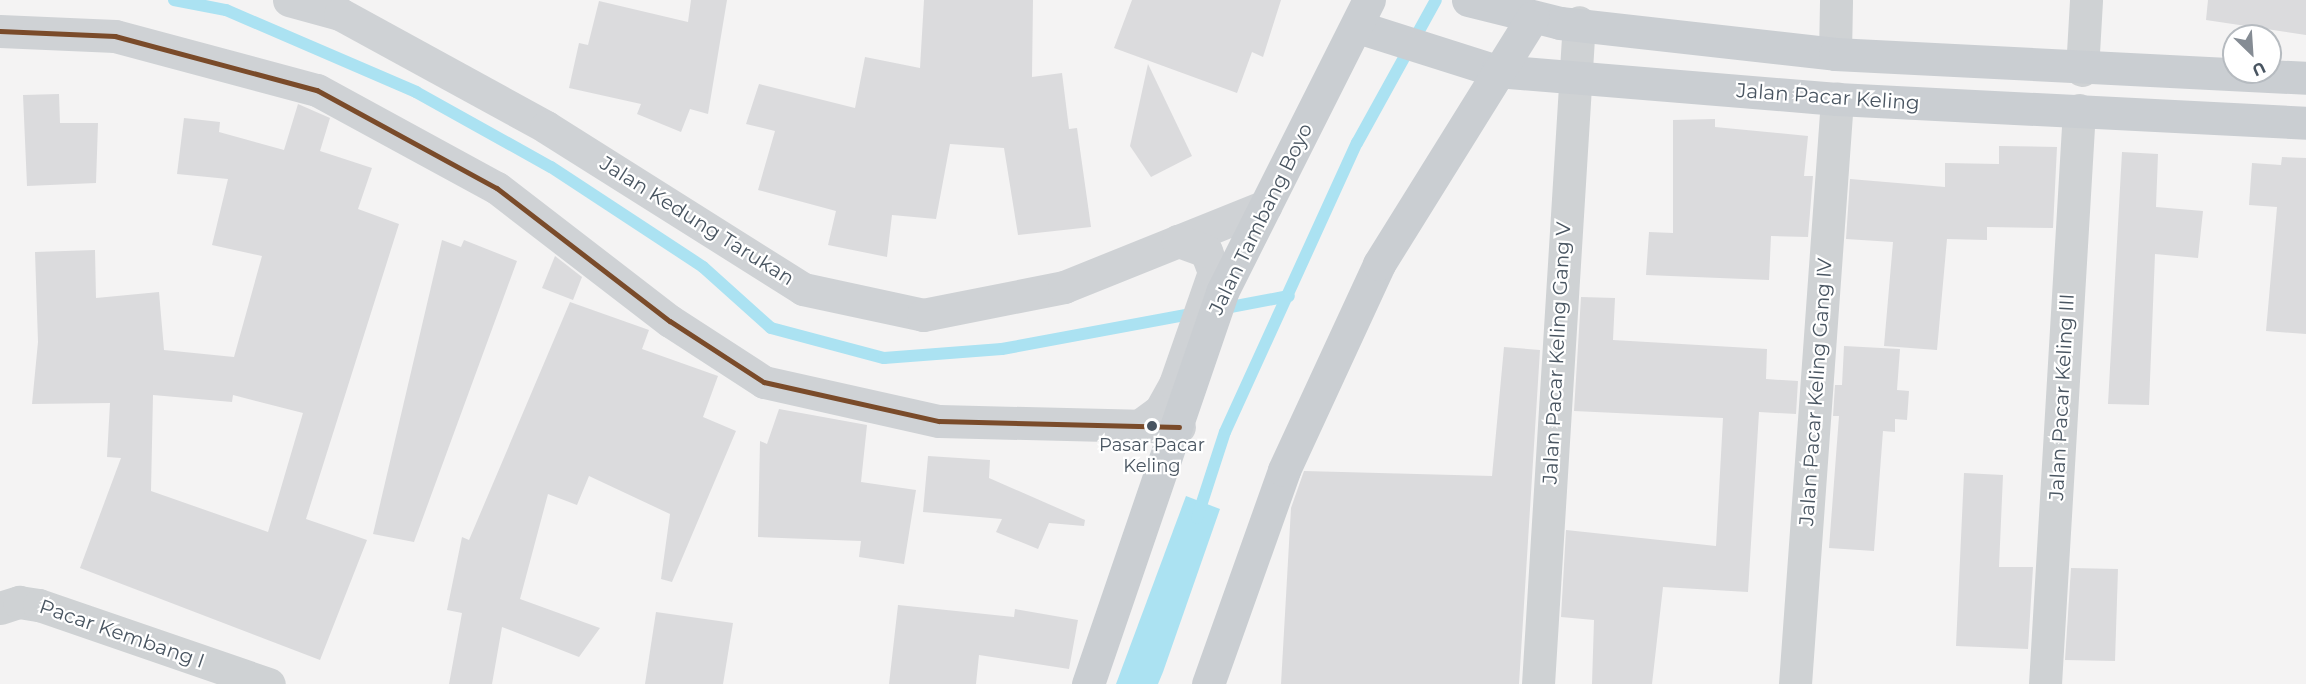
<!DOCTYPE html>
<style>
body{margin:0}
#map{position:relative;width:2306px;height:684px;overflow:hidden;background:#f4f3f3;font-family:Montserrat,sans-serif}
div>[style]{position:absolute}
.water>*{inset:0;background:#abe2f2}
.stream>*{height:12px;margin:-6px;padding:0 6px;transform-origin:6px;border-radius:6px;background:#abe2f2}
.building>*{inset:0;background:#dbdbdd}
.street>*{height:33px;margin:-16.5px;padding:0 16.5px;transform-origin:16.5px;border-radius:16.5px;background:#cfd2d4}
.secondary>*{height:33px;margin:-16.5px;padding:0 16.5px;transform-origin:16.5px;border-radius:16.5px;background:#cfd2d5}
.primary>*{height:33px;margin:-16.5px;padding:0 16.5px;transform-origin:16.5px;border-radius:16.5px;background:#caced2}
.bus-1>*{height:4.5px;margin:-2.25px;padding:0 2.25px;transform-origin:2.25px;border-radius:2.25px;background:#7a4b2a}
.dots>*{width:16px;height:16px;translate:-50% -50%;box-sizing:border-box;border:3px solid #fff;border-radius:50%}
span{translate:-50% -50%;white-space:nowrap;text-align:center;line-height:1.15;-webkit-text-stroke:4.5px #fff;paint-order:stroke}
.bus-label{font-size:18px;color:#495561}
.street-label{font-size:20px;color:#495561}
.north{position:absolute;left:2222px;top:24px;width:60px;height:60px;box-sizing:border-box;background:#fff;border:2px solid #b6bbc0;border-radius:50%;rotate:155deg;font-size:16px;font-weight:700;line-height:24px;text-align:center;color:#495561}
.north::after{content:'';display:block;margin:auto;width:21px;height:27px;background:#858c94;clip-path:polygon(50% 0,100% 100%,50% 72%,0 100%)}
</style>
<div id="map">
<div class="water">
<div style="clip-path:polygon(1186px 496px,1220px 509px,1163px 672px,1158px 684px,1116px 684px)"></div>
</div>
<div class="stream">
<div style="left:174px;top:0;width:53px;rotate:10.9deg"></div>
<div style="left:226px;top:10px;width:207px;rotate:23.3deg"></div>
<div style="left:416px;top:92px;width:154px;rotate:29.1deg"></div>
<div style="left:551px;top:167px;width:182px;rotate:33.3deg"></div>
<div style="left:703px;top:267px;width:91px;rotate:41.9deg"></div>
<div style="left:771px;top:328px;width:117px;rotate:14.9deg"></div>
<div style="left:884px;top:358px;width:118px;rotate:-4.4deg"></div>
<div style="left:1002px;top:349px;width:198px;rotate:-10.5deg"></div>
<div style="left:1220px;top:309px;width:70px;rotate:-10.7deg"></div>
<div style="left:1197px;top:518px;width:90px;rotate:-72deg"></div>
<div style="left:1225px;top:432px;width:318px;rotate:-65.5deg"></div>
<div style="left:1357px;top:143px;width:163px;rotate:-61.1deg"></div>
</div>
<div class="building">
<div style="clip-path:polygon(691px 0,727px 0,708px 114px,690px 109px,681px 132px,637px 114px,641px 104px,569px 88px,579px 43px,588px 45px,599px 1px,688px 22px)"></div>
<div style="clip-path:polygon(924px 0,1033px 0,1032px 77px,1062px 73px,1069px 129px,1077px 128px,1091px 227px,1018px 235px,1004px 148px,950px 144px,936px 219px,892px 215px,887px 257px,828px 245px,836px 211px,758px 190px,775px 131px,746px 124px,759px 84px,855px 108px,865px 57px,920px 68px)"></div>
<div style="clip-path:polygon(1132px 0,1281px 0,1263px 57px,1252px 52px,1237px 93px,1114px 48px)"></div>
<div style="clip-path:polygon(2208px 0,2306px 0,2306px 35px,2206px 20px)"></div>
<div style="clip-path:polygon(1148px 64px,1192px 156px,1151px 177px,1130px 146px)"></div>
<div style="clip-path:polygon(59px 94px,60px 123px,98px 123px,96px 183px,27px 186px,23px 95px)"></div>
<div style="clip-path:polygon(evenodd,298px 104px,330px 118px,320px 151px,372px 168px,358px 209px,399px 224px,306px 519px,367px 540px,320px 660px,80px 568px,121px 458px,107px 457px,110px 403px,32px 404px,38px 342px,35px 252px,95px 250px,96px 298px,159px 292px,164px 350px,234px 357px,262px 256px,212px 245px,228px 179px,177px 174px,184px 118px,220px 122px,219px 132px,284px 150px,298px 104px,153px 395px,232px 402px,233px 395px,303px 413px,268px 532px,151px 491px,153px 395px)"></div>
<div style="clip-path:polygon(1715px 119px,1715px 127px,1808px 136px,1804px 176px,1813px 176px,1808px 237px,1771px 236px,1769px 280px,1646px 275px,1649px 232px,1673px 233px,1673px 120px)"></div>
<div style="clip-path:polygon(1999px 146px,2057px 147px,2053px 228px,1987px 227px,1987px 240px,1947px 239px,1937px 350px,1884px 346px,1893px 242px,1846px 239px,1850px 179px,1945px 187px,1945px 163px,1999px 164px)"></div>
<div style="clip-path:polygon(2122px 152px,2158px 154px,2156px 207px,2203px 211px,2198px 258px,2155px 254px,2149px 405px,2108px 404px)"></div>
<div style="clip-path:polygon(2282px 157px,2306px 158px,2306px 334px,2266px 331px,2277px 207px,2249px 205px,2252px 163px,2281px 165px)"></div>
<div style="clip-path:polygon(442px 240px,461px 247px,464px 240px,517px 261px,414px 542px,373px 534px)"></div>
<div style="clip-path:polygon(555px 256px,582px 277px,573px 300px,542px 288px)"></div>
<div style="clip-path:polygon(1581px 297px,1615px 298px,1613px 340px,1767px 349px,1766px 379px,1798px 381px,1796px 414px,1759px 412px,1748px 592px,1663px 587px,1652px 684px,1592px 684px,1594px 620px,1561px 617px,1566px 530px,1716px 546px,1723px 418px,1574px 411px)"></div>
<div style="clip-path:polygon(570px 302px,649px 330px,642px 349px,718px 376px,703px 417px,736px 431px,672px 582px,661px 579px,670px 514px,589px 476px,577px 505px,548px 494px,520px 599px,600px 628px,579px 657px,502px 627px,492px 684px,449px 684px,462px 613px,447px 610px,462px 537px,469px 540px)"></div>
<div style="clip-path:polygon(1844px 346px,1900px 349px,1897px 390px,1909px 391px,1907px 420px,1895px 419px,1895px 432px,1883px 431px,1874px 551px,1829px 548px,1839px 416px,1833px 416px,1835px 385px,1842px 385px)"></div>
<div style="clip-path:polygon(1504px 347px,1540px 350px,1519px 684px,1281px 684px,1291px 508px,1304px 471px,1492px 476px)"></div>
<div style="clip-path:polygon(779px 409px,867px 425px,861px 482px,916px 490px,904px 564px,859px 557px,861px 541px,758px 537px,760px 441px,767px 444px)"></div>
<div style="clip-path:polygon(928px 456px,990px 460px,989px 478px,1085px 520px,1084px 526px,1049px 523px,1038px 549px,996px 532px,1002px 519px,923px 512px)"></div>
<div style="clip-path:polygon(1964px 473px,2003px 475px,1999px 567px,2033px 567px,2028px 649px,1956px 646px)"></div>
<div style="clip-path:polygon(2071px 568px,2118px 569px,2115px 661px,2065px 660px)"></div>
<div style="clip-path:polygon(898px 605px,1014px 617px,1015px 609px,1078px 620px,1069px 669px,979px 655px,976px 684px,889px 684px)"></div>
<div style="clip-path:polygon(656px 612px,733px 623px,723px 684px,645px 684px)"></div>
</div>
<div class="street">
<div style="left:1835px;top:54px;width:54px;rotate:-88.9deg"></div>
<div style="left:2082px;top:70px;width:70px;rotate:-86.7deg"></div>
<div style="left:0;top:608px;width:20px;rotate:-18deg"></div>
<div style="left:19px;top:602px;width:20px;rotate:9deg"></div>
<div style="left:39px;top:605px;width:243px;rotate:19deg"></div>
<div style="left:1538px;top:684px;width:663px;rotate:-86.46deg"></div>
<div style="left:1795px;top:684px;width:587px;rotate:-85.89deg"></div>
<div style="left:2045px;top:684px;width:575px;rotate:-86.61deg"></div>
</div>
<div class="secondary">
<div style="left:289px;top:0;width:53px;rotate:15.4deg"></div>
<div style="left:340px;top:14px;width:235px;rotate:28.7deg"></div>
<div style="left:546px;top:127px;width:304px;rotate:32.2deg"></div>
<div style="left:803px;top:289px;width:123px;rotate:12.2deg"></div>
<div style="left:923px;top:315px;width:144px;rotate:-11.2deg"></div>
<div style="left:1064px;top:287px;width:217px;rotate:-21.9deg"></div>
<div style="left:0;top:31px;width:115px;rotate:2.5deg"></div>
<div style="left:115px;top:36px;width:209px;rotate:15deg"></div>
<div style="left:317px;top:90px;width:205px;rotate:28.6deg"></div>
<div style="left:497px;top:188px;width:218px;rotate:37.6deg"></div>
<div style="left:670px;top:321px;width:112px;rotate:33deg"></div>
<div style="left:764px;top:382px;width:179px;rotate:12.6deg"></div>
<div style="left:939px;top:421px;width:240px;rotate:1.4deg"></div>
<div style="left:1139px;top:426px;width:26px;rotate:-36deg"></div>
<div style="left:1160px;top:411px;width:31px;rotate:-61deg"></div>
<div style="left:1175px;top:384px;width:119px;rotate:-70.8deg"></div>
<div style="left:1214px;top:272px;width:22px;rotate:-111deg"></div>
<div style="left:1206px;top:251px;width:30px;rotate:-160deg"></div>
</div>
<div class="primary">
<div style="left:1468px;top:0;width:95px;rotate:14deg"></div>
<div style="left:1560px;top:23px;width:277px;rotate:6.4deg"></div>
<div style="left:1835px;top:54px;width:472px;rotate:2.9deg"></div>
<div style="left:1358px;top:27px;width:146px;rotate:17.6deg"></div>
<div style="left:1497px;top:71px;width:341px;rotate:4.7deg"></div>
<div style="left:1837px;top:99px;width:470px;rotate:2.9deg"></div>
<div style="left:1088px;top:684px;width:414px;rotate:-71.1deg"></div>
<div style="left:1222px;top:292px;width:327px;rotate:-63.3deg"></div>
<div style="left:1208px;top:684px;width:227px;rotate:-70.4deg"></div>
<div style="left:1284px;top:470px;width:227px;rotate:-65.2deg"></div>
<div style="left:1379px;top:264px;width:291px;rotate:-58.1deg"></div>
</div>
<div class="bus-1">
<div style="left:0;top:31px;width:115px;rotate:2.5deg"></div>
<div style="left:115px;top:36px;width:209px;rotate:15deg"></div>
<div style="left:317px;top:90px;width:205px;rotate:28.6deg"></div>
<div style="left:497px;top:188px;width:218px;rotate:37.6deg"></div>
<div style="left:670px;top:321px;width:112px;rotate:33deg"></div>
<div style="left:764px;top:382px;width:179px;rotate:12.6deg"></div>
<div style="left:939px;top:421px;width:240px;rotate:1.4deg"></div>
</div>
<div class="dots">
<div style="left:1152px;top:426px;background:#495561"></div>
</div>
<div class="bus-label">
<span style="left:1152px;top:456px">Pasar Pacar<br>Keling</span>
</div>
<div class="street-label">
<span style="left:1828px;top:97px;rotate:4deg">Jalan Pacar Keling</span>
<span style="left:1261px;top:219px;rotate:-64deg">Jalan Tambang Boyo</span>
<span style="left:697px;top:221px;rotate:32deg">Jalan Kedung Tarukan</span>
<span style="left:1557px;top:353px;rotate:-87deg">Jalan Pacar Keling Gang V</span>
<span style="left:1816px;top:392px;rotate:-86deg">Jalan Pacar Keling Gang IV</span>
<span style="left:2062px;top:397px;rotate:-87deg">Jalan Pacar Keling III</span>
<span style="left:122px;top:634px;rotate:19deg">Pacar Kembang I</span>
</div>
<div class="north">U</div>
</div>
